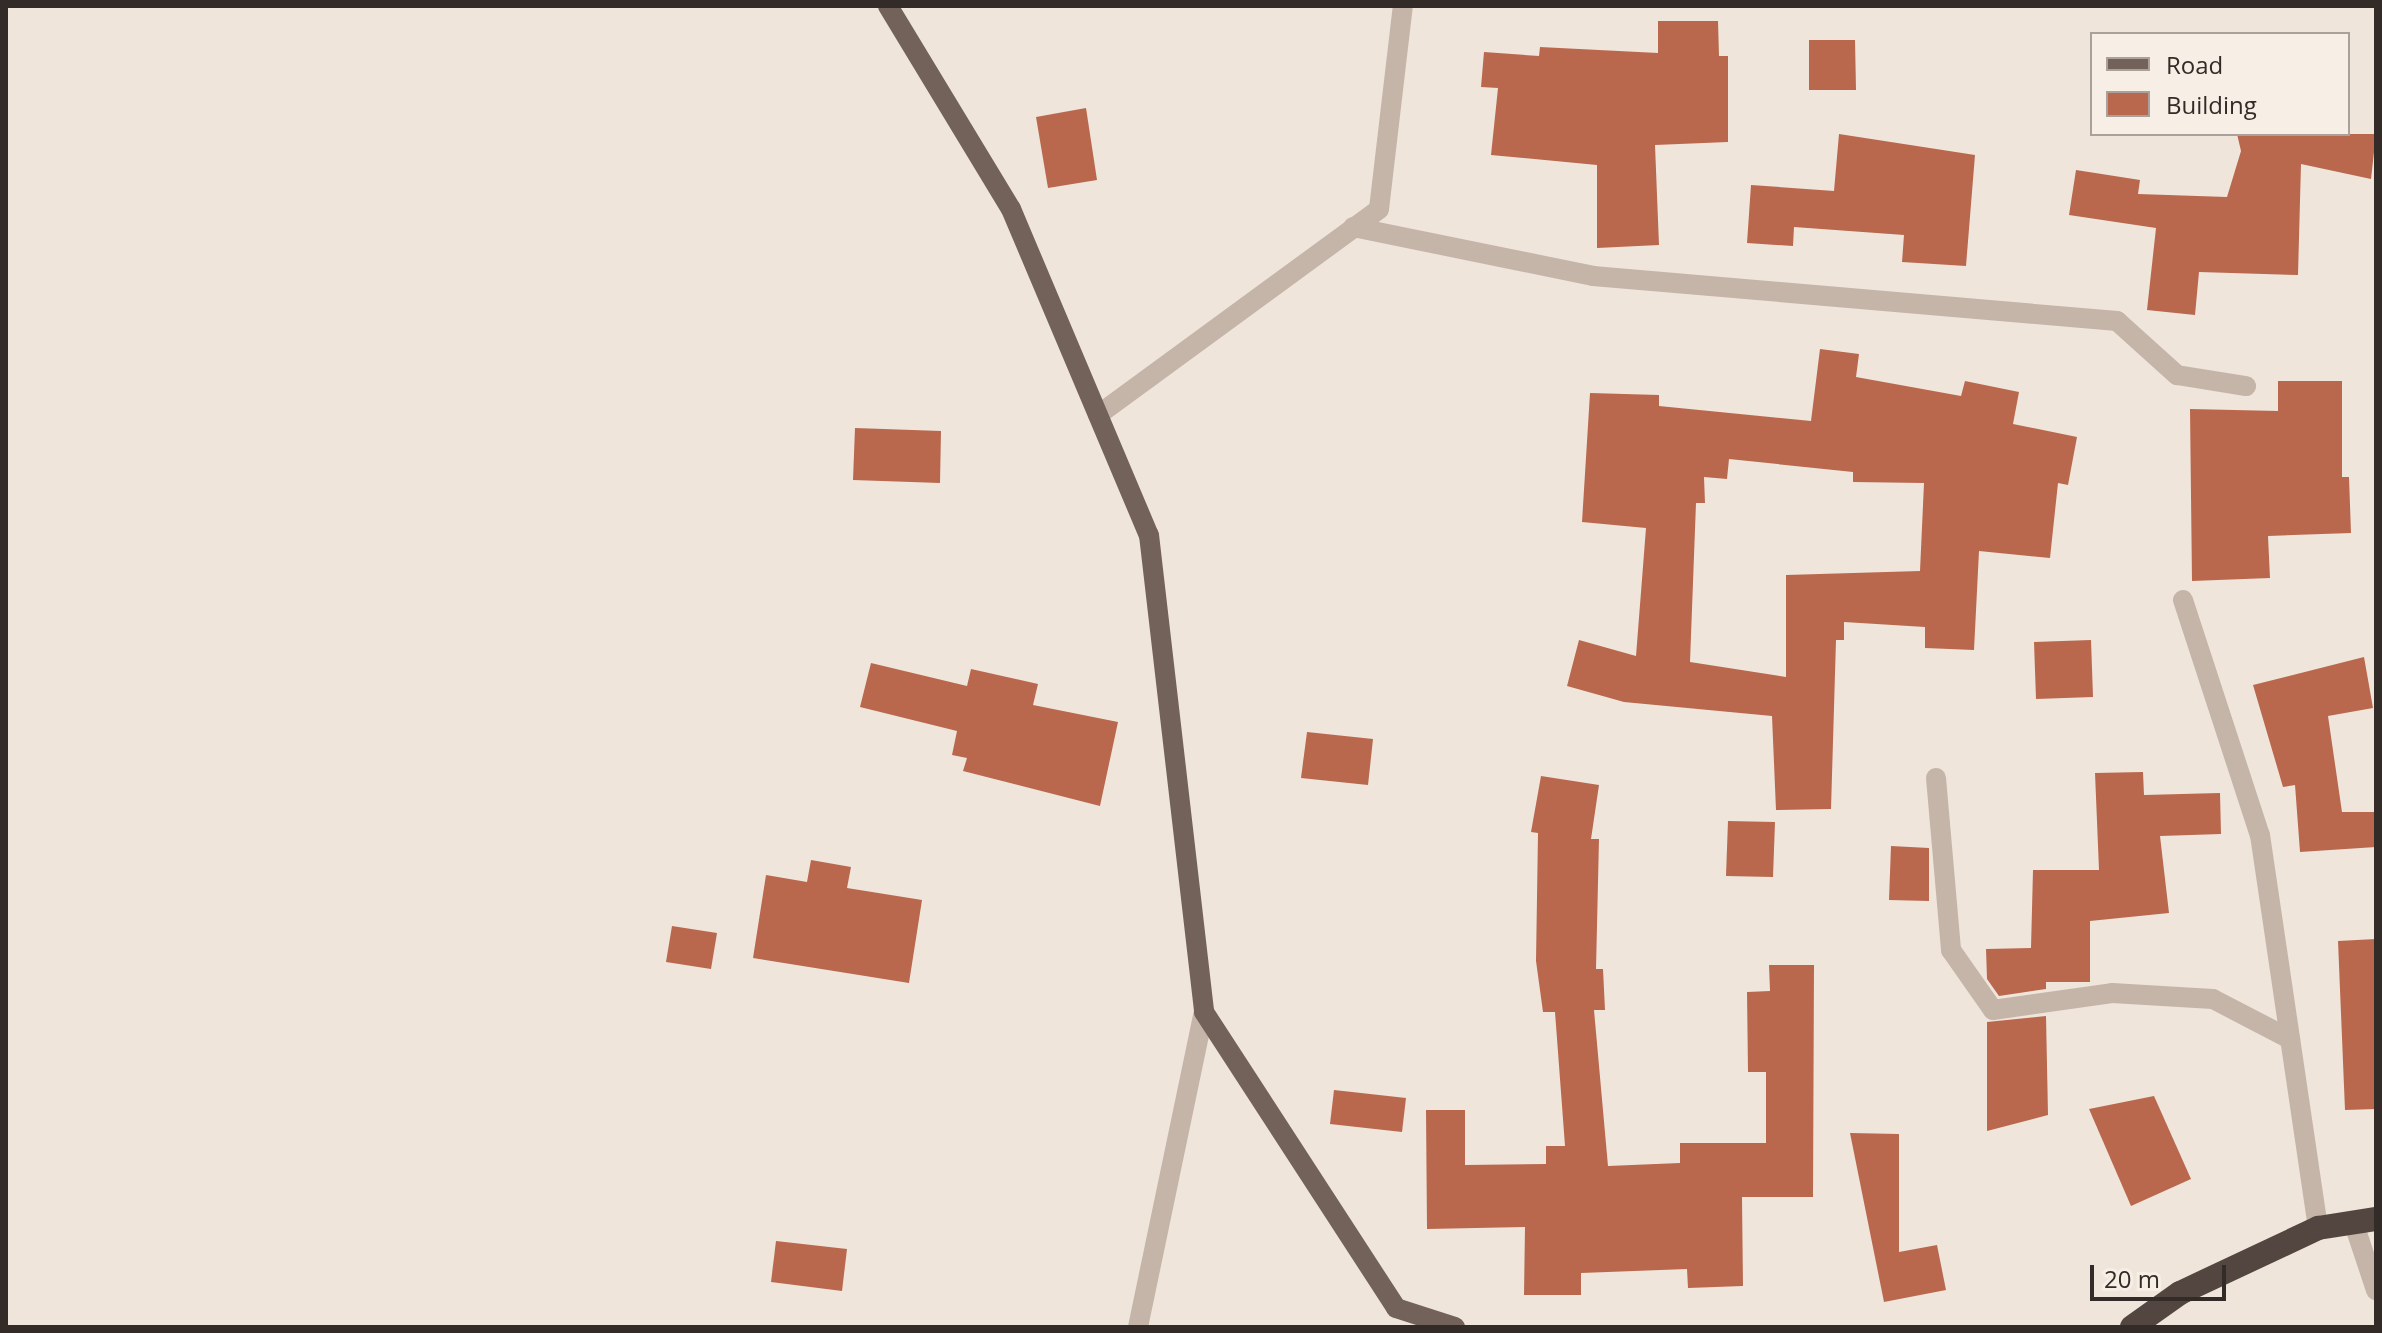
<!DOCTYPE html>
<style>
body{margin:0}
#map{position:relative;width:2382px;height:1333px;overflow:hidden;background:#efe5db;font-family:"Open Sans",sans-serif}
div>[style]{position:absolute}
.building>*{inset:0;background:#b9684e}
.minor>*{height:20px;margin:-10px;padding:0 10px;transform-origin:10px;border-radius:10px;background:#c5b5a8}
.major>*{height:20px;margin:-10px;padding:0 10px;transform-origin:10px;border-radius:10px;background:#73625a}
.highway>*{height:24px;margin:-12px;padding:0 12px;transform-origin:12px;border-radius:12px;background:#53453f}
span{translate:-50% -50%;white-space:nowrap;text-align:center;line-height:1.15;-webkit-text-stroke:6px #f7efe6;paint-order:stroke}
.frame{position:absolute;inset:0;border:8px solid #332b27;pointer-events:none}
.legend{position:absolute;left:2090px;top:32px;width:260px;height:104px;box-sizing:border-box;background:#f7efe6;border:2px solid #a9a19a;margin:0;padding:10px 14px;list-style:none;font-size:24px;color:#332b27}
.legend li{display:flex;align-items:center;gap:16px;height:40px}
.legend b{width:40px;border:2px solid #a9a19a}
.scale{position:absolute;left:2090px;top:1265px;width:136px;height:36px;box-sizing:border-box;border:4px solid #332b27;border-top:0;padding-left:10px;font-size:24px;line-height:28px;white-space:nowrap;color:#332b27;-webkit-text-stroke:6px #f7efe6;paint-order:stroke}
</style>
<div id="map">
<div class="building">
<div style="clip-path:polygon(1658px 21px,1718px 21px,1719px 56px,1728px 56px,1728px 142px,1655px 145px,1659px 245px,1597px 248px,1597px 165px,1491px 155px,1498px 88px,1481px 87px,1484px 52px,1539px 56px,1540px 47px,1658px 53px)"></div>
<div style="clip-path:polygon(1809px 40px,1855px 40px,1856px 90px,1809px 90px)"></div>
<div style="clip-path:polygon(1086px 108px,1097px 180px,1048px 188px,1036px 117px)"></div>
<div style="clip-path:polygon(1839px 134px,1975px 155px,1966px 266px,1902px 262px,1904px 235px,1794px 227px,1793px 246px,1747px 243px,1751px 185px,1834px 191px)"></div>
<div style="clip-path:polygon(2237px 134px,2376px 134px,2371px 179px,2301px 164px,2298px 275px,2199px 272px,2195px 315px,2147px 310px,2156px 228px,2069px 215px,2076px 170px,2140px 180px,2138px 194px,2227px 197px,2241px 151px)"></div>
<div style="clip-path:polygon(evenodd,1820px 349px,1859px 354px,1856px 377px,1961px 396px,1965px 381px,2019px 392px,2013px 424px,2077px 437px,2068px 485px,2058px 483px,2050px 558px,1979px 551px,1974px 650px,1925px 648px,1925px 627px,1844px 622px,1844px 640px,1836px 640px,1831px 809px,1776px 810px,1772px 716px,1624px 702px,1567px 686px,1579px 640px,1636px 656px,1646px 528px,1582px 522px,1590px 393px,1659px 395px,1659px 406px,1811px 421px,1820px 349px,1729px 459px,1853px 472px,1853px 482px,1924px 483px,1920px 571px,1786px 575px,1786px 677px,1690px 662px,1696px 503px,1705px 503px,1704px 477px,1727px 479px,1729px 459px)"></div>
<div style="clip-path:polygon(2278px 381px,2342px 381px,2342px 477px,2349px 477px,2351px 533px,2268px 536px,2270px 578px,2192px 581px,2190px 409px,2278px 411px)"></div>
<div style="clip-path:polygon(855px 428px,941px 431px,940px 483px,853px 480px)"></div>
<div style="clip-path:polygon(2091px 640px,2093px 697px,2036px 699px,2034px 642px)"></div>
<div style="clip-path:polygon(2364px 657px,2373px 708px,2328px 716px,2342px 812px,2376px 812px,2376px 847px,2300px 852px,2295px 785px,2283px 787px,2253px 685px)"></div>
<div style="clip-path:polygon(871px 663px,967px 686px,971px 669px,1038px 684px,1033px 705px,1118px 722px,1100px 806px,963px 771px,967px 758px,952px 755px,957px 731px,860px 707px)"></div>
<div style="clip-path:polygon(1307px 732px,1373px 739px,1368px 785px,1301px 778px)"></div>
<div style="clip-path:polygon(2143px 772px,2144px 795px,2220px 793px,2221px 834px,2160px 836px,2169px 913px,2090px 921px,2090px 982px,2046px 982px,2046px 989px,1999px 996px,1987px 979px,1986px 949px,2031px 948px,2033px 870px,2099px 870px,2095px 773px)"></div>
<div style="clip-path:polygon(1541px 776px,1599px 785px,1591px 839px,1599px 839px,1596px 969px,1603px 969px,1605px 1010px,1594px 1010px,1608px 1166px,1680px 1163px,1680px 1143px,1766px 1143px,1766px 1072px,1748px 1072px,1747px 992px,1770px 991px,1769px 965px,1814px 965px,1813px 1197px,1742px 1197px,1743px 1286px,1688px 1288px,1687px 1269px,1581px 1273px,1581px 1295px,1524px 1295px,1525px 1227px,1427px 1229px,1426px 1110px,1465px 1110px,1465px 1165px,1546px 1164px,1546px 1146px,1565px 1146px,1555px 1012px,1543px 1012px,1536px 961px,1538px 833px,1531px 832px)"></div>
<div style="clip-path:polygon(1728px 821px,1775px 822px,1773px 877px,1726px 876px)"></div>
<div style="clip-path:polygon(1891px 846px,1929px 848px,1929px 901px,1889px 900px)"></div>
<div style="clip-path:polygon(811px 860px,851px 867px,847px 888px,922px 900px,909px 983px,753px 958px,766px 875px,807px 882px)"></div>
<div style="clip-path:polygon(672px 926px,717px 933px,711px 969px,666px 962px)"></div>
<div style="clip-path:polygon(2376px 939px,2376px 1109px,2345px 1110px,2338px 941px)"></div>
<div style="clip-path:polygon(2046px 1016px,2048px 1115px,1987px 1131px,1987px 1022px)"></div>
<div style="clip-path:polygon(1334px 1090px,1406px 1098px,1402px 1132px,1330px 1124px)"></div>
<div style="clip-path:polygon(2154px 1096px,2191px 1179px,2131px 1206px,2089px 1109px)"></div>
<div style="clip-path:polygon(1850px 1133px,1899px 1134px,1899px 1252px,1937px 1245px,1946px 1290px,1884px 1302px)"></div>
<div style="clip-path:polygon(776px 1241px,847px 1249px,842px 1291px,771px 1282px)"></div>
</div>
<div class="minor">
<div style="left:1353px;top:227px;width:245px;rotate:11.5deg"></div>
<div style="left:1593px;top:276px;width:526px;rotate:4.91deg"></div>
<div style="left:2117px;top:321px;width:81px;rotate:42deg"></div>
<div style="left:2177px;top:375px;width:70px;rotate:9.1deg"></div>
<div style="left:1098px;top:415px;width:348px;rotate:-36.2deg"></div>
<div style="left:1379px;top:209px;width:204px;rotate:-83.3deg"></div>
<div style="left:2183px;top:600px;width:247px;rotate:71.9deg"></div>
<div style="left:2260px;top:835px;width:397px;rotate:81.6deg"></div>
<div style="left:1936px;top:778px;width:173px;rotate:85deg"></div>
<div style="left:1951px;top:950px;width:73px;rotate:55deg"></div>
<div style="left:1993px;top:1010px;width:120px;rotate:-8.1deg"></div>
<div style="left:2112px;top:993px;width:101px;rotate:3.4deg"></div>
<div style="left:2213px;top:999px;width:87px;rotate:27.5deg"></div>
<div style="left:2353px;top:1221px;width:73px;rotate:71.6deg"></div>
<div style="left:1138px;top:1327px;width:322px;rotate:-78.2deg"></div>
</div>
<div class="major">
<div style="left:888px;top:6px;width:237px;rotate:58.8deg"></div>
<div style="left:1011px;top:209px;width:354px;rotate:67.1deg"></div>
<div style="left:1149px;top:535px;width:480px;rotate:83.4deg"></div>
<div style="left:1204px;top:1012px;width:353px;rotate:57deg"></div>
<div style="left:1396px;top:1308px;width:62px;rotate:17.9deg"></div>
</div>
<div class="highway">
<div style="left:2132px;top:1327px;width:59px;rotate:-35.3deg"></div>
<div style="left:2180px;top:1293px;width:153px;rotate:-25.2deg"></div>
<div style="left:2318px;top:1228px;width:59px;rotate:-8.8deg"></div>
</div>
<div class="frame"></div>
<ul class="legend">
<li><b style="height:10px;background:#73625a"></b>Road</li>
<li><b style="height:22px;background:#b9684e"></b>Building</li>
</ul>
<div class="scale">20 m</div>
</div>
